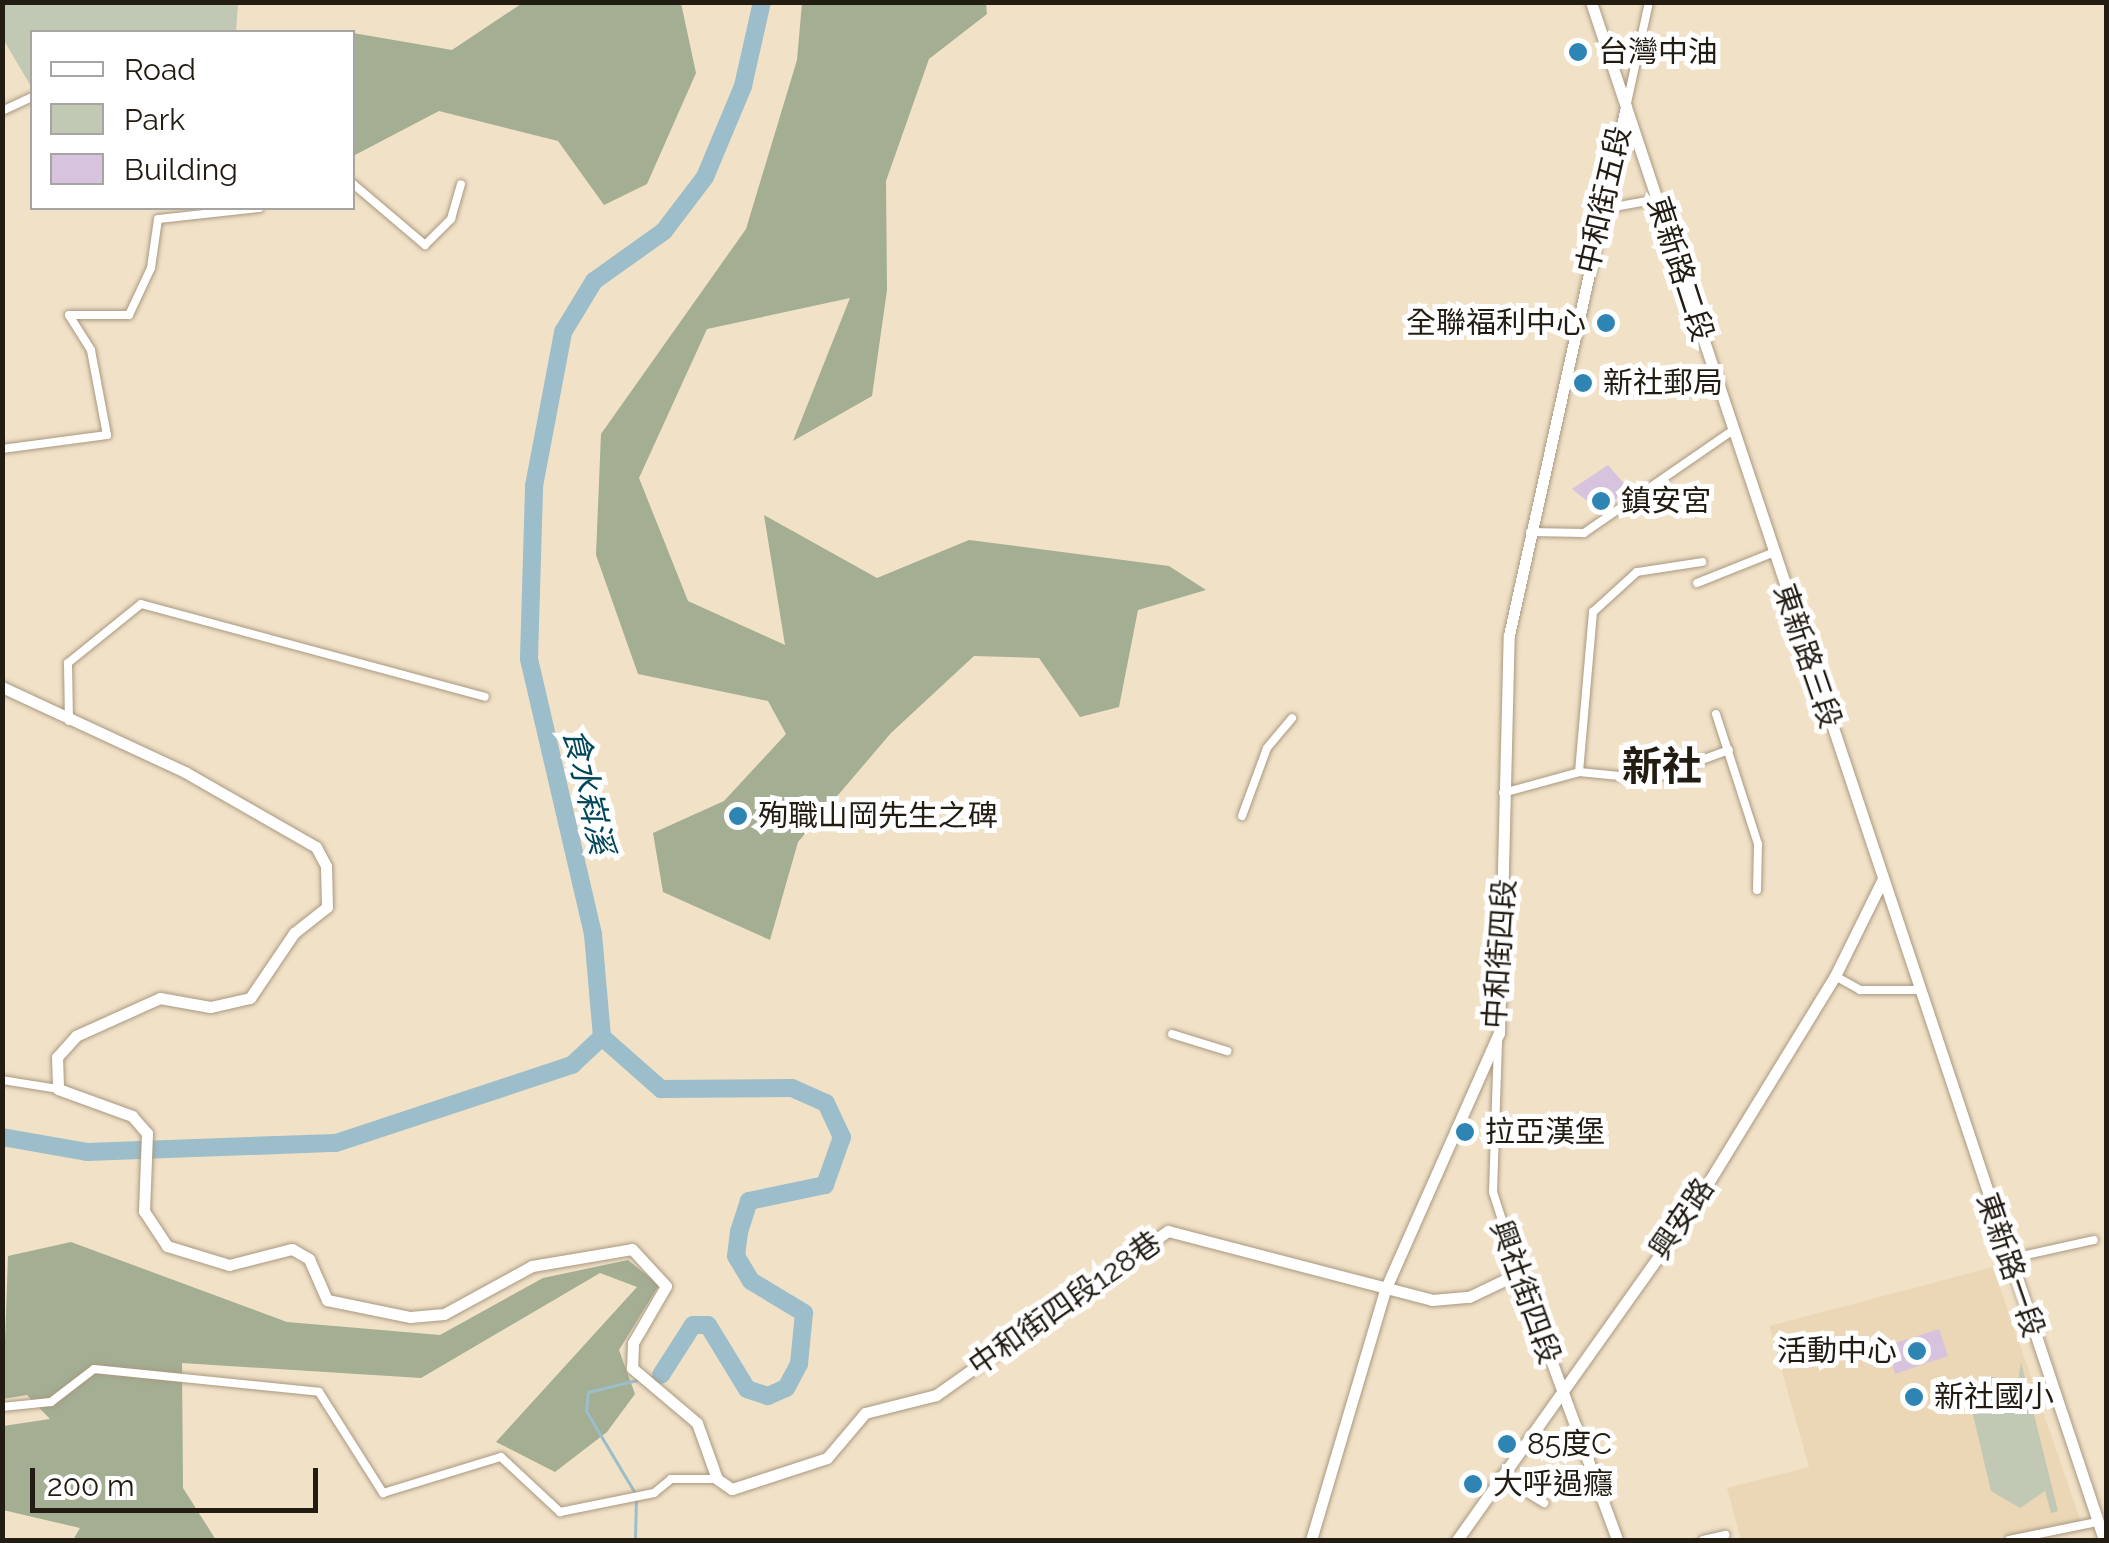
<!DOCTYPE html>
<meta charset="utf-8">
<style>
body{margin:0}
#map{position:relative;width:2109px;height:1543px;overflow:hidden;background:#f1e1c7;font-family:Raleway,"Noto Sans TC",sans-serif}
div>[style]{position:absolute}
.built>*{inset:0;background:#ebd7b6}
.green>*{inset:0;background:#c1c9b5}
.forest>*{inset:0;background:#a3ae93}
.stream>*{height:2.5px;margin:-1.25px;padding:0 1.25px;transform-origin:1.25px;border-radius:1.25px;background:#9cbdca}
.river>*{height:18px;margin:-9px;padding:0 9px;transform-origin:9px;border-radius:9px;background:#9cbdca}
.building>*{inset:0;background:#d7c3dd}
.roads{filter:drop-shadow(0 0 2px #a89980) drop-shadow(0 0 2px #a89980)}
.street>*{height:8px;margin:-4px;padding:0 4px;transform-origin:4px;border-radius:4px;background:#fff}
.secondary>*{height:11px;margin:-5.5px;padding:0 5.5px;transform-origin:5.5px;border-radius:5.5px;background:#fff}
.dots>*{width:28px;height:28px;translate:-50% -50%;box-sizing:border-box;border:5px solid #fff;border-radius:50%}
span{translate:-50% -50%;white-space:nowrap;text-align:center;line-height:1.15;-webkit-text-stroke:10px #fff;paint-order:stroke}
.poi-label{font-size:30px;color:#221c13}
.left{translate:0 -50%;text-align:left}
.right{translate:-100% -50%;text-align:right}
.street-label{font-size:30px;color:#221c13}
.water-label{font-size:32px;color:#00465a;font-style:italic}
.district-label{font-size:40px;color:#221c13;font-weight:700}
.frame{position:absolute;inset:0;border:5px solid #221c13;pointer-events:none}
.legend{position:absolute;left:30px;top:30px;width:325px;height:180px;box-sizing:border-box;background:#fff;border:2px solid #a7a4a1;margin:0;padding:12px 18px;list-style:none;font-size:30px;color:#221c13}
.legend li{display:flex;align-items:center;gap:20px;height:50px}
.legend b{width:50px;border:2px solid #a7a4a1}
.scale{position:absolute;left:30px;top:1468px;width:288px;height:45px;box-sizing:border-box;border:5px solid #221c13;border-top:0;padding-left:12px;font-size:30px;line-height:35px;white-space:nowrap;color:#221c13;-webkit-text-stroke:8px #fff;paint-order:stroke}
</style>
<div id="map">
<div class="built">
<div style="clip-path:polygon(1993px 1267px,2082px 1525px,1980px 1540px,1741px 1540px,1727px 1488px,1809px 1467px,1769px 1326px)"></div>
</div>
<div class="green">
<div style="clip-path:polygon(2px 3px,238px 3px,236px 32px,32px 32px,32px 88px,3px 39px)"></div>
<div style="clip-path:polygon(2021px 1362px,2058px 1511px,2051px 1513px,2045px 1491px,2020px 1508px,1991px 1491px,1970px 1402px,1987px 1376px,2018px 1382px)"></div>
</div>
<div class="forest">
<div style="clip-path:polygon(524px 2px,681px 3px,696px 73px,647px 184px,604px 205px,558px 141px,439px 111px,353px 156px,353px 33px,452px 50px)"></div>
<div style="clip-path:polygon(802px 3px,986px 3px,987px 14px,929px 59px,886px 181px,887px 290px,872px 396px,793px 441px,850px 298px,707px 329px,639px 478px,688px 601px,785px 645px,764px 515px,877px 578px,969px 540px,1169px 566px,1206px 590px,1138px 610px,1119px 707px,1080px 717px,1039px 658px,974px 656px,891px 733px,798px 842px,770px 940px,663px 892px,653px 833px,724px 801px,786px 734px,768px 701px,638px 674px,596px 555px,601px 434px,746px 229px,797px 60px)"></div>
<div style="clip-path:polygon(71px 1242px,287px 1322px,440px 1335px,543px 1278px,628px 1260px,659px 1285px,619px 1350px,635px 1394px,607px 1432px,555px 1472px,496px 1442px,637px 1287px,600px 1273px,421px 1378px,182px 1363px,183px 1488px,216px 1540px,73px 1540px,80px 1528px,3px 1510px,3px 1426px,50px 1419px,27px 1395px,3px 1399px,8px 1256px)"></div>
</div>
<div class="stream">
<div style="left:650px;top:1377px;width:11px;rotate:-10deg"></div>
<div style="left:635px;top:1540px;width:45px;rotate:-88.7deg"></div>
<div style="left:636px;top:1495px;width:98px;rotate:-120.8deg"></div>
<div style="left:586px;top:1411px;width:19px;rotate:-84deg"></div>
<div style="left:588px;top:1392px;width:50px;rotate:-13.8deg"></div>
</div>
<div class="river">
<div style="left:602px;top:1037px;width:79px;rotate:41.4deg"></div>
<div style="left:661px;top:1089px;width:131px;rotate:-0.4deg"></div>
<div style="left:792px;top:1088px;width:37px;rotate:24deg"></div>
<div style="left:826px;top:1103px;width:38px;rotate:65deg"></div>
<div style="left:842px;top:1137px;width:51px;rotate:109.5deg"></div>
<div style="left:825px;top:1185px;width:78px;rotate:168.1deg"></div>
<div style="left:749px;top:1201px;width:33px;rotate:108deg"></div>
<div style="left:739px;top:1232px;width:24px;rotate:97deg"></div>
<div style="left:736px;top:1256px;width:29px;rotate:59deg"></div>
<div style="left:751px;top:1281px;width:62px;rotate:31.1deg"></div>
<div style="left:804px;top:1313px;width:51px;rotate:95.6deg"></div>
<div style="left:799px;top:1364px;width:27px;rotate:118deg"></div>
<div style="left:786px;top:1388px;width:20px;rotate:156deg"></div>
<div style="left:768px;top:1396px;width:22px;rotate:-162deg"></div>
<div style="left:747px;top:1389px;width:75px;rotate:-121.4deg"></div>
<div style="left:708px;top:1325px;width:15px;rotate:180deg"></div>
<div style="left:693px;top:1325px;width:59px;rotate:122.6deg"></div>
<div style="left:2px;top:1137px;width:86px;rotate:10deg"></div>
<div style="left:87px;top:1152px;width:249px;rotate:-2.1deg"></div>
<div style="left:336px;top:1143px;width:249px;rotate:-18.3deg"></div>
<div style="left:572px;top:1065px;width:41px;rotate:-43deg"></div>
<div style="left:602px;top:1037px;width:103px;rotate:-95deg"></div>
<div style="left:593px;top:934px;width:283px;rotate:-103.1deg"></div>
<div style="left:529px;top:658px;width:172px;rotate:-88.3deg"></div>
<div style="left:534px;top:486px;width:157px;rotate:-79.3deg"></div>
<div style="left:563px;top:332px;width:60px;rotate:-58.7deg"></div>
<div style="left:594px;top:281px;width:86px;rotate:-35.5deg"></div>
<div style="left:664px;top:231px;width:68px;rotate:-52.8deg"></div>
<div style="left:705px;top:177px;width:99px;rotate:-67.3deg"></div>
<div style="left:743px;top:86px;width:86px;rotate:-77.3deg"></div>
</div>
<div class="building">
<div style="clip-path:polygon(1608px 465px,1628px 488px,1601px 512px,1572px 489px)"></div>
<div style="clip-path:polygon(1939px 1329px,1948px 1356px,1895px 1374px,1886px 1346px)"></div>
</div>
<div class="roads">
<div class="street">
<div style="left:1627px;top:103px;width:103px;rotate:-77.7deg"></div>
<div style="left:2px;top:111px;width:33px;rotate:-25deg"></div>
<div style="left:352px;top:183px;width:96px;rotate:40.3deg"></div>
<div style="left:425px;top:245px;width:37px;rotate:-45deg"></div>
<div style="left:451px;top:219px;width:36px;rotate:-74deg"></div>
<div style="left:1603px;top:209px;width:56px;rotate:-10.3deg"></div>
<div style="left:2px;top:449px;width:106px;rotate:-7.6deg"></div>
<div style="left:107px;top:435px;width:86px;rotate:-100.7deg"></div>
<div style="left:91px;top:350px;width:41px;rotate:-122.2deg"></div>
<div style="left:69px;top:315px;width:60px"></div>
<div style="left:129px;top:315px;width:52px;rotate:-64.9deg"></div>
<div style="left:151px;top:268px;width:49px;rotate:-81.9deg"></div>
<div style="left:158px;top:219px;width:102px;rotate:-6.2deg"></div>
<div style="left:1530px;top:532px;width:54px;rotate:1.1deg"></div>
<div style="left:1584px;top:533px;width:180px;rotate:-34.6deg"></div>
<div style="left:1697px;top:583px;width:81px;rotate:-21.8deg"></div>
<div style="left:1716px;top:714px;width:137px;rotate:72.1deg"></div>
<div style="left:1758px;top:844px;width:46px;rotate:91.2deg"></div>
<div style="left:69px;top:721px;width:58px;rotate:-91deg"></div>
<div style="left:68px;top:663px;width:94px;rotate:-38.9deg"></div>
<div style="left:141px;top:604px;width:356px;rotate:15.1deg"></div>
<div style="left:1579px;top:772px;width:161px;rotate:-85deg"></div>
<div style="left:1593px;top:612px;width:59px;rotate:-42.3deg"></div>
<div style="left:1637px;top:572px;width:66px;rotate:-8.7deg"></div>
<div style="left:1503px;top:793px;width:79px;rotate:-15.4deg"></div>
<div style="left:1579px;top:772px;width:71px;rotate:5.6deg"></div>
<div style="left:1650px;top:779px;width:84px;rotate:-20.2deg"></div>
<div style="left:1242px;top:816px;width:72px;rotate:-69.8deg"></div>
<div style="left:1267px;top:748px;width:39px;rotate:-50deg"></div>
<div style="left:1835px;top:976px;width:29px;rotate:29deg"></div>
<div style="left:1860px;top:990px;width:56px"></div>
<div style="left:1172px;top:1034px;width:58px;rotate:17.2deg"></div>
<div style="left:1498px;top:1042px;width:150px;rotate:91.9deg"></div>
<div style="left:1493px;top:1192px;width:85px;rotate:72.2deg"></div>
<div style="left:2px;top:1080px;width:57px;rotate:9.1deg"></div>
<div style="left:2008px;top:1259px;width:88px;rotate:-12.5deg"></div>
<div style="left:2px;top:1407px;width:49px;rotate:-5.8deg"></div>
<div style="left:51px;top:1402px;width:54px;rotate:-37.5deg"></div>
<div style="left:94px;top:1369px;width:226px;rotate:5.8deg"></div>
<div style="left:319px;top:1392px;width:120px;rotate:57.6deg"></div>
<div style="left:383px;top:1493px;width:123px;rotate:-17deg"></div>
<div style="left:501px;top:1457px;width:81px;rotate:43deg"></div>
<div style="left:560px;top:1512px;width:96px;rotate:-11.4deg"></div>
<div style="left:654px;top:1493px;width:22px;rotate:-39deg"></div>
<div style="left:671px;top:1479px;width:46px"></div>
<div style="left:1500px;top:1476px;width:52px;rotate:31.5deg"></div>
<div style="left:1703px;top:1540px;width:23px;rotate:-13deg"></div>
<div style="left:2009px;top:1540px;width:90px;rotate:-11.6deg"></div>
</div>
<div class="secondary">
<div style="left:1591px;top:2px;width:1621px;rotate:71.55deg"></div>
<div style="left:2px;top:687px;width:202px;rotate:24.9deg"></div>
<div style="left:185px;top:772px;width:151px;rotate:29.8deg"></div>
<div style="left:316px;top:847px;width:21px;rotate:62deg"></div>
<div style="left:326px;top:866px;width:41px;rotate:88.6deg"></div>
<div style="left:327px;top:907px;width:42px;rotate:141.8deg"></div>
<div style="left:294px;top:933px;width:78px;rotate:124.1deg"></div>
<div style="left:250px;top:998px;width:41px;rotate:167.3deg"></div>
<div style="left:210px;top:1007px;width:51px;rotate:-169.8deg"></div>
<div style="left:160px;top:998px;width:92px;rotate:155.7deg"></div>
<div style="left:76px;top:1036px;width:28px;rotate:132deg"></div>
<div style="left:57px;top:1057px;width:32px;rotate:88deg"></div>
<div style="left:58px;top:1089px;width:79px;rotate:20deg"></div>
<div style="left:132px;top:1116px;width:23px;rotate:49deg"></div>
<div style="left:147px;top:1133px;width:78px;rotate:92.2deg"></div>
<div style="left:144px;top:1211px;width:42px;rotate:56.7deg"></div>
<div style="left:167px;top:1246px;width:65px;rotate:17deg"></div>
<div style="left:229px;top:1265px;width:65px;rotate:-14.3deg"></div>
<div style="left:292px;top:1249px;width:20px;rotate:30deg"></div>
<div style="left:309px;top:1259px;width:45px;rotate:66.3deg"></div>
<div style="left:327px;top:1300px;width:85px;rotate:11.6deg"></div>
<div style="left:410px;top:1317px;width:34px;rotate:-5deg"></div>
<div style="left:444px;top:1314px;width:100px;rotate:-28.6deg"></div>
<div style="left:532px;top:1266px;width:101px;rotate:-9.6deg"></div>
<div style="left:632px;top:1249px;width:50px;rotate:47.4deg"></div>
<div style="left:666px;top:1286px;width:66px;rotate:120.1deg"></div>
<div style="left:633px;top:1343px;width:25px;rotate:92deg"></div>
<div style="left:632px;top:1368px;width:85px;rotate:40.2deg"></div>
<div style="left:697px;top:1423px;width:59px;rotate:70.3deg"></div>
<div style="left:717px;top:1479px;width:18px;rotate:34deg"></div>
<div style="left:732px;top:1489px;width:100px;rotate:-18.1deg"></div>
<div style="left:827px;top:1458px;width:59px;rotate:-49.8deg"></div>
<div style="left:865px;top:1413px;width:73px;rotate:-14.2deg"></div>
<div style="left:936px;top:1395px;width:284px;rotate:-35.3deg"></div>
<div style="left:1168px;top:1231px;width:273px;rotate:14.6deg"></div>
<div style="left:1432px;top:1300px;width:37px;rotate:-5deg"></div>
<div style="left:1469px;top:1297px;width:55px;rotate:-25.6deg"></div>
<div style="left:1519px;top:1273px;width:284px;rotate:69.8deg"></div>
<div style="left:1311px;top:1540px;width:261px;rotate:-73.5deg"></div>
<div style="left:1385px;top:1290px;width:281px;rotate:-66.1deg"></div>
<div style="left:1499px;top:1033px;width:398px;rotate:-88.6deg"></div>
<div style="left:1509px;top:635px;width:541px;rotate:-77.51deg"></div>
<div style="left:1457px;top:1540px;width:410px;rotate:-54.6deg"></div>
<div style="left:1694px;top:1206px;width:270px;rotate:-58.5deg"></div>
<div style="left:1835px;top:976px;width:106px;rotate:-63.7deg"></div>
</div>
</div>
<div class="dots">
<div style="left:1578px;top:52px;background:#2e85b4"></div>
<div style="left:1606px;top:323px;background:#2e85b4"></div>
<div style="left:1583px;top:383px;background:#2e85b4"></div>
<div style="left:1601px;top:501px;background:#2e85b4"></div>
<div style="left:738px;top:816px;background:#2e85b4"></div>
<div style="left:1465px;top:1132px;background:#2e85b4"></div>
<div style="left:1917px;top:1351px;background:#2e85b4"></div>
<div style="left:1914px;top:1397px;background:#2e85b4"></div>
<div style="left:1507px;top:1444px;background:#2e85b4"></div>
<div style="left:1473px;top:1484px;background:#2e85b4"></div>
</div>
<div class="poi-label">
<span class="left" style="left:1598px;top:52px">台灣中油</span>
<span class="right" style="left:1586px;top:323px">全聯福利中心</span>
<span class="left" style="left:1603px;top:383px">新社郵局</span>
<span class="left" style="left:1621px;top:501px">鎮安宮</span>
<span class="left" style="left:758px;top:816px">殉職山岡先生之碑</span>
<span class="left" style="left:1485px;top:1132px">拉亞漢堡</span>
<span class="right" style="left:1897px;top:1351px">活動中心</span>
<span class="left" style="left:1934px;top:1397px">新社國小</span>
<span class="left" style="left:1527px;top:1444px">85度C</span>
<span class="left" style="left:1493px;top:1484px">大呼過癮</span>
</div>
<div class="street-label">
<span style="left:1604px;top:200px;rotate:-77deg">中和街五段</span>
<span style="left:1680px;top:269px;rotate:72deg">東新路二段</span>
<span style="left:1807px;top:656px;rotate:71deg">東新路三段</span>
<span style="left:1500px;top:954px;rotate:-86deg">中和街四段</span>
<span style="left:1682px;top:1219px;rotate:-56deg">興安路</span>
<span style="left:2010px;top:1265px;rotate:71deg">東新路一段</span>
<span style="left:1525px;top:1292px;rotate:70deg">興社街四段</span>
<span style="left:1065px;top:1304px;rotate:-35deg">中和街四段128巷</span>
</div>
<div class="water-label">
<span style="left:588px;top:791px;rotate:77deg">食水嵙溪</span>
</div>
<div class="district-label">
<span style="left:1662px;top:766px">新社</span>
</div>
<div class="frame"></div>
<ul class="legend">
<li><b style="height:12px;background:#fff"></b>Road</li>
<li><b style="height:28px;background:#c1c9b5"></b>Park</li>
<li><b style="height:28px;background:#d7c3dd"></b>Building</li>
</ul>
<div class="scale">200 m</div>
</div>
